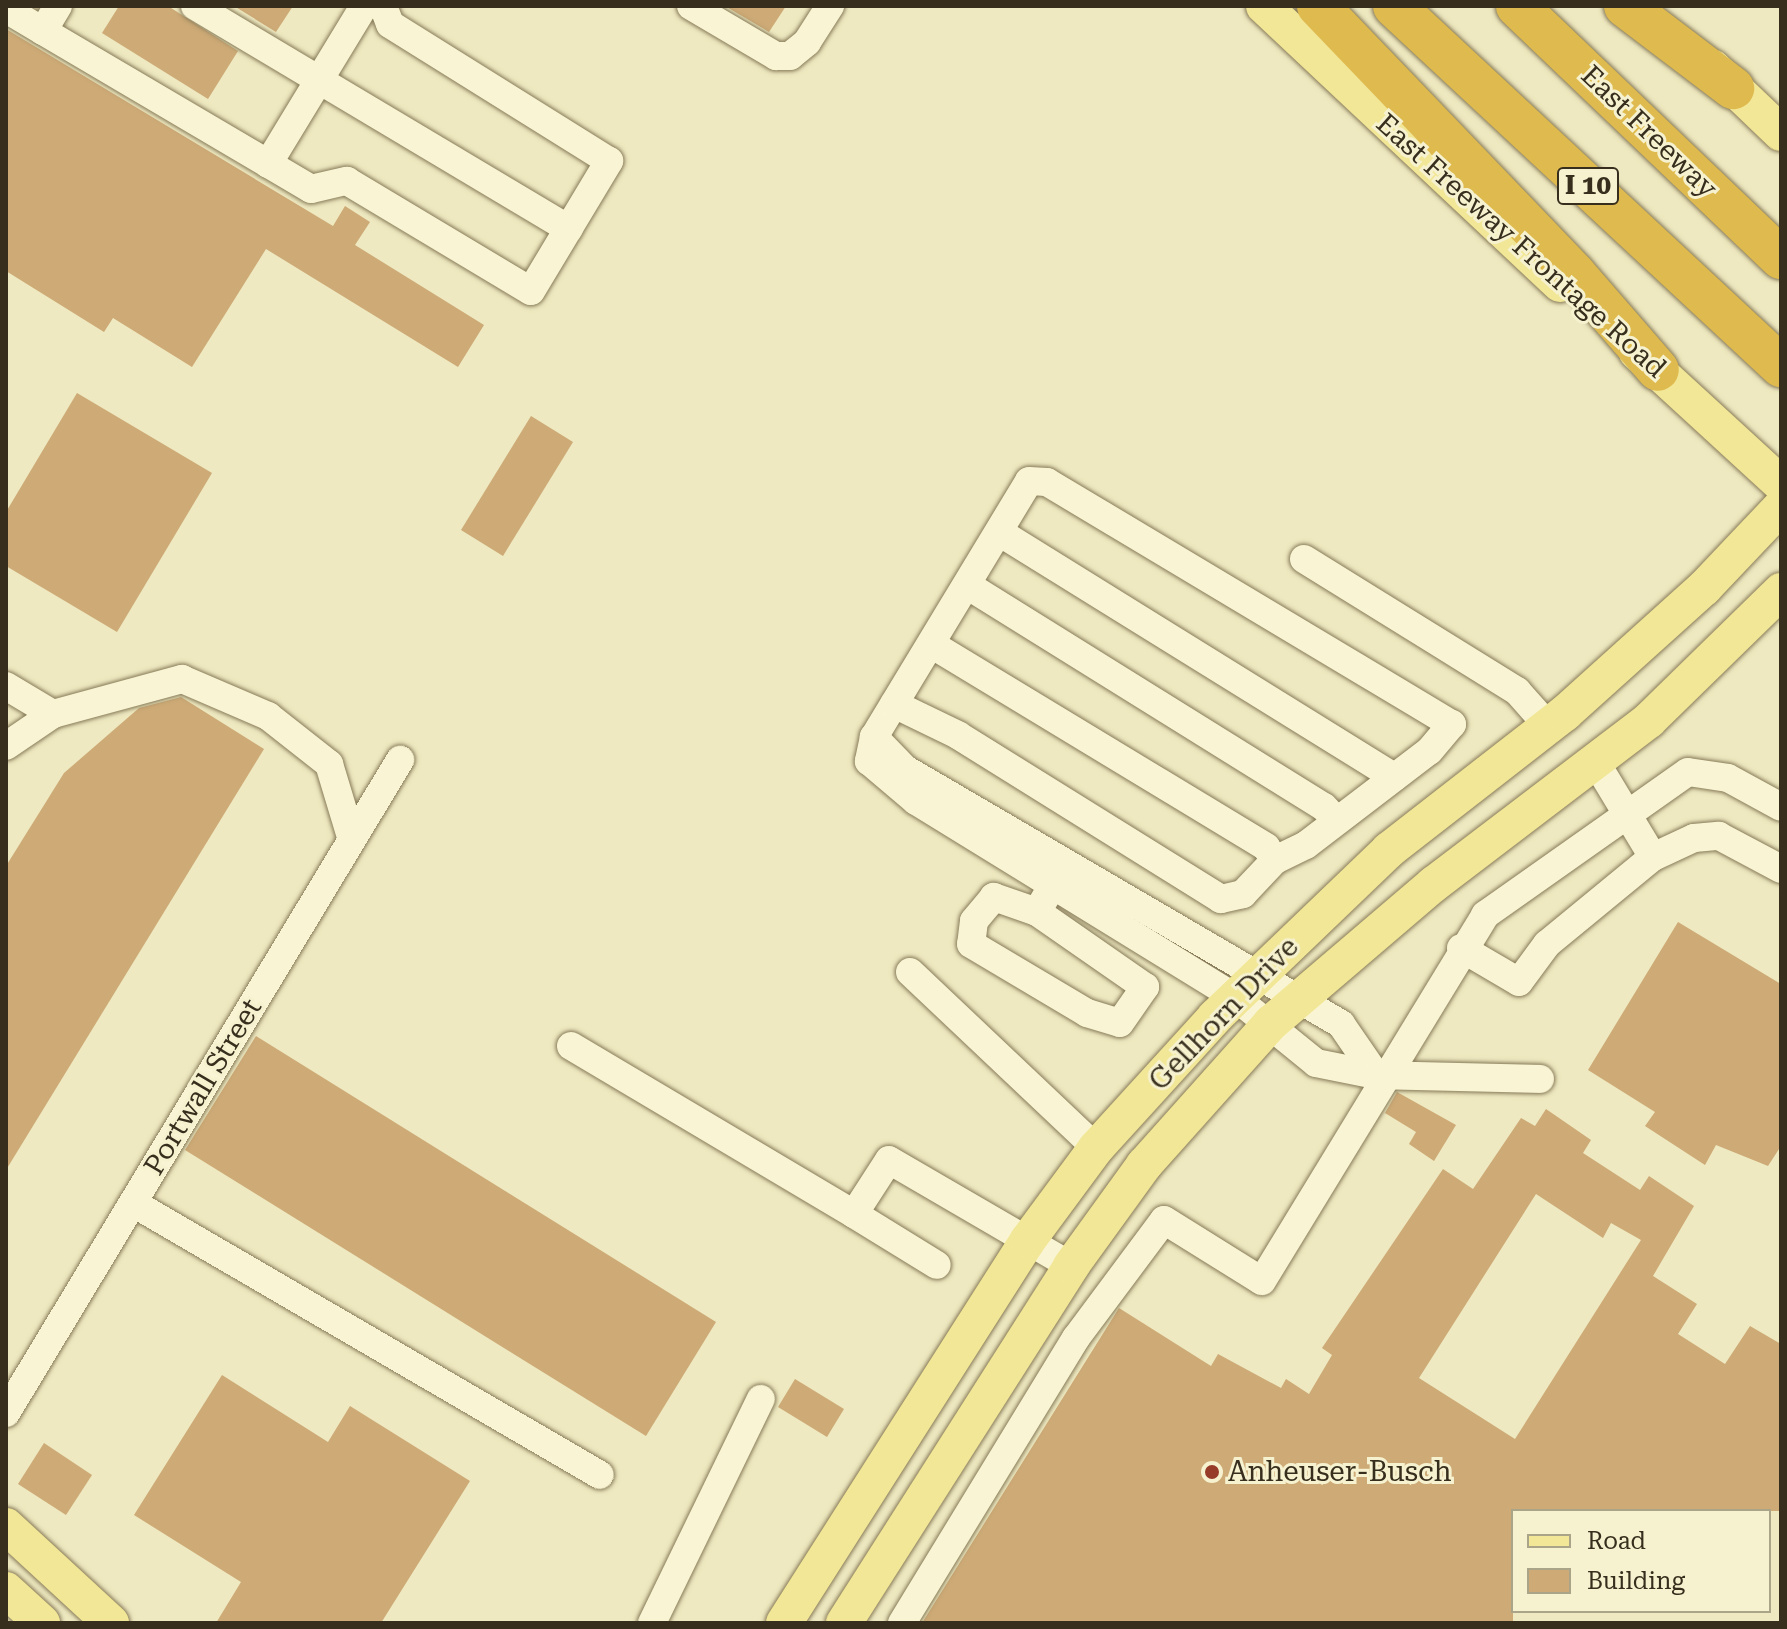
<!DOCTYPE html>
<style>
body{margin:0}
#map{position:relative;width:1787px;height:1629px;overflow:hidden;background:#eee9c0;font-family:"Roboto Serif",serif}
div>[style]{position:absolute}
.building>*{inset:0;background:#cdaa76}
.roads{filter:drop-shadow(0 0 2px #877a58) drop-shadow(0 0 2px #877a58)}
.minor>*{height:28px;margin:-14px;padding:0 14px;transform-origin:14px;border-radius:14px;background:#f9f5d4}
.major>*{height:36px;margin:-18px;padding:0 18px;transform-origin:18px;border-radius:18px;background:#f2e797}
.highway>*{height:42px;margin:-21px;padding:0 21px;transform-origin:21px;border-radius:21px;background:#dfbb4f}
.dots>*{width:22px;height:22px;translate:-50% -50%;box-sizing:border-box;border:4px solid #f6f2d0;border-radius:50%}
span{translate:-50% -50%;white-space:nowrap;text-align:center;line-height:1.15;-webkit-text-stroke:6px #f6f2d0;paint-order:stroke}
.shield-label span{padding:2px 6px;background:#f6f2d0;border:2px solid;border-radius:6px;-webkit-text-stroke-width:0}
.shield-label{font-size:26px;color:#372e1d;font-weight:700}
.street-label{font-size:28px;color:#372e1d}
.poi-label{font-size:28px;color:#372e1d}
.left{translate:0 -50%;text-align:left}
.frame{position:absolute;inset:0;border:8px solid #372e1d;pointer-events:none}
.legend{position:absolute;left:1511px;top:1509px;width:260px;height:104px;box-sizing:border-box;background:#f6f2d0;border:2px solid #aaa488;margin:0;padding:10px 14px;list-style:none;font-size:24px;color:#372e1d}
.legend li{display:flex;align-items:center;gap:16px;height:40px}
.legend b{width:40px;border:2px solid #aaa488}
</style>
<div id="map">
<div class="building">
<div style="clip-path:polygon(119px 6px,168px 6px,238px 51px,208px 99px,102px 33px)"></div>
<div style="clip-path:polygon(234px 6px,293px 6px,276px 32px)"></div>
<div style="clip-path:polygon(725px 6px,786px 6px,769px 32px)"></div>
<div style="clip-path:polygon(6px 29px,333px 226px,345px 206px,370px 222px,355px 245px,484px 325px,458px 367px,266px 249px,192px 367px,113px 318px,104px 332px,6px 271px)"></div>
<div style="clip-path:polygon(77px 393px,212px 473px,117px 632px,6px 566px,6px 512px)"></div>
<div style="clip-path:polygon(531px 416px,573px 442px,503px 556px,461px 530px)"></div>
<div style="clip-path:polygon(181px 697px,264px 749px,6px 1170px,6px 866px,64px 773px,139px 708px)"></div>
<div style="clip-path:polygon(1678px 922px,1781px 984px,1781px 1146px,1768px 1166px,1716px 1145px,1705px 1165px,1645px 1126px,1655px 1112px,1588px 1070px)"></div>
<div style="clip-path:polygon(256px 1036px,716px 1322px,646px 1436px,185px 1150px)"></div>
<div style="clip-path:polygon(1397px 1092px,1456px 1125px,1434px 1161px,1409px 1144px,1416px 1132px,1385px 1113px)"></div>
<div style="clip-path:polygon(evenodd,1546px 1109px,1591px 1140px,1583px 1153px,1640px 1190px,1649px 1176px,1694px 1206px,1653px 1276px,1697px 1304px,1678px 1334px,1725px 1364px,1750px 1326px,1781px 1344px,1781px 1511px,1513px 1511px,1513px 1623px,922px 1623px,1119px 1308px,1211px 1366px,1218px 1354px,1281px 1388px,1286px 1379px,1309px 1394px,1332px 1355px,1322px 1348px,1443px 1169px,1473px 1189px,1521px 1118px,1535px 1126px,1546px 1109px,1536px 1194px,1603px 1238px,1611px 1223px,1641px 1240px,1515px 1439px,1419px 1378px,1536px 1194px)"></div>
<div style="clip-path:polygon(222px 1375px,328px 1442px,350px 1406px,470px 1481px,381px 1623px,216px 1623px,241px 1582px,134px 1515px)"></div>
<div style="clip-path:polygon(795px 1379px,844px 1409px,827px 1437px,778px 1407px)"></div>
<div style="clip-path:polygon(44px 1443px,92px 1475px,66px 1515px,18px 1484px)"></div>
</div>
<div class="roads">
<div class="minor">
<div style="left:195px;top:6px;width:435px;rotate:30.8deg"></div>
<div style="left:691px;top:6px;width:99px;rotate:30.5deg"></div>
<div style="left:776px;top:56px;width:14px"></div>
<div style="left:790px;top:56px;width:22px;rotate:-39deg"></div>
<div style="left:807px;top:42px;width:43px;rotate:-57.4deg"></div>
<div style="left:6px;top:9px;width:43px;rotate:30.7deg"></div>
<div style="left:43px;top:31px;width:29px;rotate:-59deg"></div>
<div style="left:43px;top:31px;width:311px;rotate:30.5deg"></div>
<div style="left:311px;top:189px;width:37px;rotate:-13deg"></div>
<div style="left:347px;top:181px;width:214px;rotate:30.9deg"></div>
<div style="left:531px;top:291px;width:152px;rotate:-59deg"></div>
<div style="left:609px;top:161px;width:258px;rotate:-148deg"></div>
<div style="left:390px;top:24px;width:19px;rotate:-111deg"></div>
<div style="left:268px;top:164px;width:185px;rotate:-58.7deg"></div>
<div style="left:999px;top:532px;width:465px;rotate:31.8deg"></div>
<div style="left:1304px;top:559px;width:251px;rotate:31.8deg"></div>
<div style="left:1517px;top:691px;width:48px;rotate:48.4deg"></div>
<div style="left:967px;top:585px;width:420px;rotate:31.9deg"></div>
<div style="left:1324px;top:807px;width:18px;rotate:47deg"></div>
<div style="left:931px;top:644px;width:392px;rotate:31.2deg"></div>
<div style="left:1266px;top:847px;width:16px;rotate:55deg"></div>
<div style="left:6px;top:686px;width:55px;rotate:30.8deg"></div>
<div style="left:53px;top:714px;width:134px;rotate:-15.2deg"></div>
<div style="left:182px;top:679px;width:94px;rotate:23.3deg"></div>
<div style="left:268px;top:716px;width:78px;rotate:38.2deg"></div>
<div style="left:329px;top:764px;width:79px;rotate:73.2deg"></div>
<div style="left:874px;top:737px;width:25px;rotate:102deg"></div>
<div style="left:869px;top:761px;width:62px;rotate:40.4deg"></div>
<div style="left:916px;top:801px;width:376px;rotate:31.6deg"></div>
<div style="left:1236px;top:998px;width:103px;rotate:39.1deg"></div>
<div style="left:1316px;top:1063px;width:61px;rotate:11.3deg"></div>
<div style="left:1376px;top:1075px;width:62px;rotate:-124.5deg"></div>
<div style="left:1341px;top:1024px;width:505px;rotate:-149.68deg"></div>
<div style="left:905px;top:769px;width:45px;rotate:-134.1deg"></div>
<div style="left:874px;top:737px;width:299px;rotate:-58.8deg"></div>
<div style="left:1029px;top:481px;width:18px;rotate:3deg"></div>
<div style="left:1047px;top:482px;width:472px;rotate:30.9deg"></div>
<div style="left:1452px;top:724px;width:35px;rotate:130deg"></div>
<div style="left:1429px;top:751px;width:155px;rotate:142.6deg"></div>
<div style="left:1306px;top:845px;width:34px;rotate:154deg"></div>
<div style="left:1275px;top:860px;width:47px;rotate:133.3deg"></div>
<div style="left:1243px;top:894px;width:23px;rotate:167deg"></div>
<div style="left:1221px;top:899px;width:310px;rotate:-148.1deg"></div>
<div style="left:958px;top:735px;width:71px;rotate:-154.2deg"></div>
<div style="left:6px;top:746px;width:57px;rotate:-34.2deg"></div>
<div style="left:1595px;top:761px;width:112px;rotate:58.9deg"></div>
<div style="left:1037px;top:912px;width:46px;rotate:-160.8deg"></div>
<div style="left:994px;top:897px;width:31px;rotate:130deg"></div>
<div style="left:974px;top:921px;width:23px;rotate:97deg"></div>
<div style="left:971px;top:944px;width:135px;rotate:30.7deg"></div>
<div style="left:1087px;top:1013px;width:34px;rotate:17deg"></div>
<div style="left:1120px;top:1023px;width:44px;rotate:-55.2deg"></div>
<div style="left:1145px;top:987px;width:131px;rotate:-145.2deg"></div>
<div style="left:1037px;top:912px;width:50px;rotate:-59.8deg"></div>
<div style="left:1461px;top:948px;width:67px;rotate:30.4deg"></div>
<div style="left:1519px;top:982px;width:47px;rotate:-53.6deg"></div>
<div style="left:1547px;top:944px;width:137px;rotate:-39.4deg"></div>
<div style="left:1653px;top:857px;width:45px;rotate:-24.9deg"></div>
<div style="left:1694px;top:838px;width:25px;rotate:-5deg"></div>
<div style="left:1719px;top:836px;width:70px;rotate:28deg"></div>
<div style="left:910px;top:972px;width:256px;rotate:43.4deg"></div>
<div style="left:571px;top:1046px;width:329px;rotate:30.7deg"></div>
<div style="left:854px;top:1214px;width:64px;rotate:-57.1deg"></div>
<div style="left:889px;top:1160px;width:211px;rotate:30.2deg"></div>
<div style="left:1377px;top:1075px;width:163px;rotate:1.4deg"></div>
<div style="left:133px;top:1203px;width:540px;rotate:30.22deg"></div>
<div style="left:854px;top:1214px;width:97px;rotate:31.6deg"></div>
<div style="left:6px;top:1413px;width:763px;rotate:-58.89deg"></div>
<div style="left:652px;top:1623px;width:249px;rotate:-64.1deg"></div>
<div style="left:902px;top:1623px;width:334px;rotate:-58.6deg"></div>
<div style="left:1076px;top:1338px;width:147px;rotate:-53.3deg"></div>
<div style="left:1164px;top:1220px;width:115px;rotate:31.9deg"></div>
<div style="left:1262px;top:1281px;width:429px;rotate:-58.6deg"></div>
<div style="left:1485px;top:915px;width:248px;rotate:-35.2deg"></div>
<div style="left:1688px;top:772px;width:40px;rotate:8.5deg"></div>
<div style="left:1728px;top:778px;width:60px;rotate:28.7deg"></div>
</div>
<div class="major">
<div style="left:1264px;top:6px;width:406px;rotate:43.2deg"></div>
<div style="left:1713px;top:68px;width:94px;rotate:43.7deg"></div>
<div style="left:1637px;top:352px;width:195px;rotate:42.5deg"></div>
<div style="left:6px;top:1526px;width:143px;rotate:42.7deg"></div>
<div style="left:6px;top:1590px;width:49px;rotate:42.5deg"></div>
<div style="left:784px;top:1623px;width:454px;rotate:-57.5deg"></div>
<div style="left:1028px;top:1240px;width:114px;rotate:-53.5deg"></div>
<div style="left:1096px;top:1148px;width:177px;rotate:-47.7deg"></div>
<div style="left:1215px;top:1017px;width:241px;rotate:-43.8deg"></div>
<div style="left:1389px;top:850px;width:223px;rotate:-37.9deg"></div>
<div style="left:1565px;top:713px;width:187px;rotate:-42deg"></div>
<div style="left:1704px;top:588px;width:112px;rotate:-46.5deg"></div>
<div style="left:844px;top:1623px;width:423px;rotate:-57.5deg"></div>
<div style="left:1071px;top:1266px;width:125px;rotate:-54.1deg"></div>
<div style="left:1144px;top:1165px;width:191px;rotate:-48.2deg"></div>
<div style="left:1271px;top:1023px;width:214px;rotate:-40.5deg"></div>
<div style="left:1434px;top:884px;width:270px;rotate:-37.3deg"></div>
<div style="left:1649px;top:720px;width:185px;rotate:-44.3deg"></div>
</div>
<div class="highway">
<div style="left:1318px;top:6px;width:370px;rotate:46.2deg"></div>
<div style="left:1574px;top:273px;width:128px;rotate:49.1deg"></div>
<div style="left:1394px;top:6px;width:529px;rotate:42.93deg"></div>
<div style="left:1517px;top:6px;width:365px;rotate:43.7deg"></div>
<div style="left:1625px;top:6px;width:136px;rotate:37.2deg"></div>
</div>
</div>
<div class="dots">
<div style="left:1212px;top:1472px;background:#973c28"></div>
</div>
<div class="shield-label">
<span style="left:1588px;top:186px">I 10</span>
</div>
<div class="street-label">
<span style="left:1649px;top:132px;rotate:44deg">East Freeway</span>
<span style="left:1521px;top:246px;rotate:42deg">East Freeway Frontage Road</span>
<span style="left:1224px;top:1014px;rotate:-46deg">Gellhorn Drive</span>
<span style="left:203px;top:1087px;rotate:-59deg">Portwall Street</span>
</div>
<div class="poi-label">
<span class="left" style="left:1228px;top:1472px">Anheuser-Busch</span>
</div>
<div class="frame"></div>
<ul class="legend">
<li><b style="height:10px;background:#f2e797"></b>Road</li>
<li><b style="height:22px;background:#cdaa76"></b>Building</li>
</ul>
</div>
